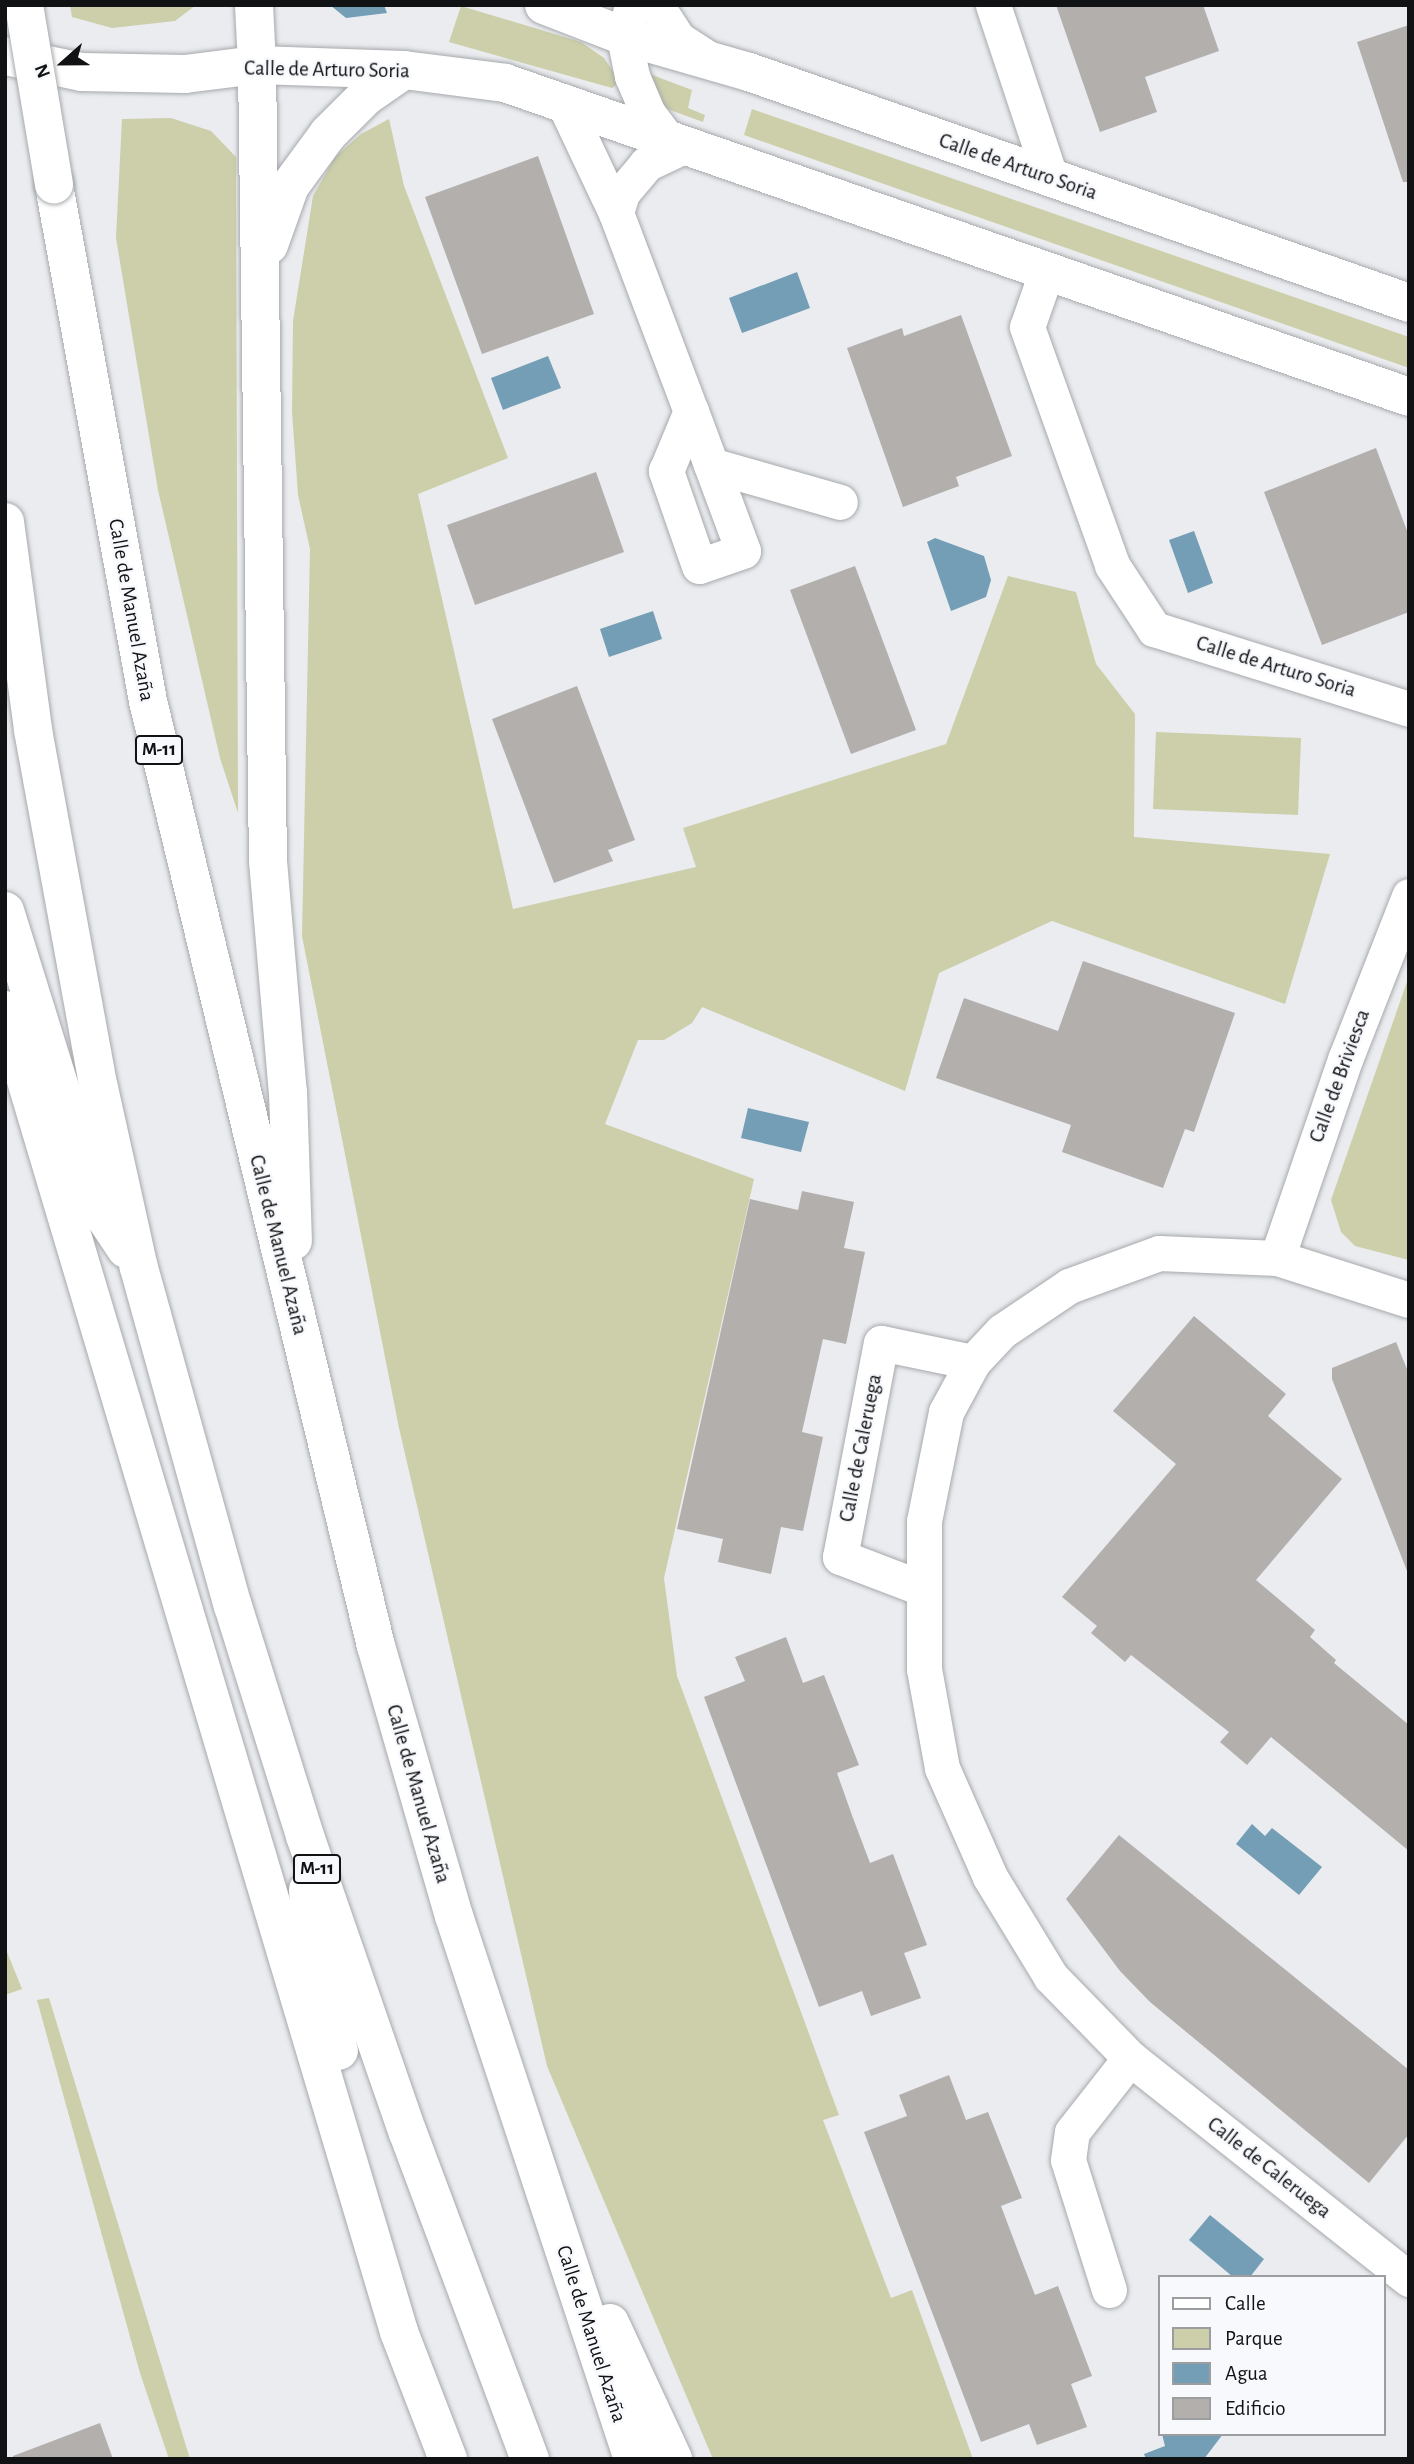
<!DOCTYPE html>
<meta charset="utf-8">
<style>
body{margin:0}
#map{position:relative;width:1414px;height:2464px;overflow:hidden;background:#eaecf0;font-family:"Alegreya Sans",sans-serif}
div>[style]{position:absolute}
.green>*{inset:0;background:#cccfa9}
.water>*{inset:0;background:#749eb5}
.building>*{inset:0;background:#b3afad}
.roads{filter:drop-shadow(0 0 2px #a7a9ac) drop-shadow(0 0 2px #a7a9ac)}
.minor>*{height:35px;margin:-17.5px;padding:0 17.5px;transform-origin:17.5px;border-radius:17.5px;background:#fff}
.major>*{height:38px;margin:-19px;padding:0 19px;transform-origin:19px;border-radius:19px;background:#fff}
.highway>*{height:38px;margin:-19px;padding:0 19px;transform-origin:19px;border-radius:19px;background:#fff}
.bridges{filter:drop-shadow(0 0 2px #a7a9ac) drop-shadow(0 0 2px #a7a9ac)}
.highway-bridge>*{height:38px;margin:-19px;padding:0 19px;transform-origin:19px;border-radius:19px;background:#fff}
span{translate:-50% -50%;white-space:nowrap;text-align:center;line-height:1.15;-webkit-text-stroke:5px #f7f9fd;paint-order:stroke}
.shield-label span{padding:2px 5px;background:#f7f9fd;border:2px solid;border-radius:5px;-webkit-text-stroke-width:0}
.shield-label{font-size:19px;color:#111213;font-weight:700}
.street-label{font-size:21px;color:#111213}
.frame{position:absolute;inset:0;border:7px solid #111213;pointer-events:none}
.legend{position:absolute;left:1158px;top:2275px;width:228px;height:161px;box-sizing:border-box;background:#f7f9fd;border:2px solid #9b9d9f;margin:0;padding:9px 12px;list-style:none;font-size:21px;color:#111213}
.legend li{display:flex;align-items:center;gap:14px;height:35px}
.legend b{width:35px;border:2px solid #9b9d9f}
.north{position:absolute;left:28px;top:28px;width:70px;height:70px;-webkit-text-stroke:5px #f7f9fd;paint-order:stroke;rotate:249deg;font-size:19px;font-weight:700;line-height:28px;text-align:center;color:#111213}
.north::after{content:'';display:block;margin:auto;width:24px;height:32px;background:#111213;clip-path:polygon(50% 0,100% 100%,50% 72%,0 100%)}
</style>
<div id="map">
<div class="green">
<div style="clip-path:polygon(70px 5px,196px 5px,175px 21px,112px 28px,72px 17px)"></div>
<div style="clip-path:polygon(461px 6px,581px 42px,604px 58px,620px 82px,612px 88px,449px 42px)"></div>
<div style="clip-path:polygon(647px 73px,692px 90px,688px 108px,705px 115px,703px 122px,662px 107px)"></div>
<div style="clip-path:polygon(752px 109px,1409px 337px,1409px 368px,744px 135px)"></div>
<div style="clip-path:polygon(171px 118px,211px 131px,236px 157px,238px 813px,220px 758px,158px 490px,116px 238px,122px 119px)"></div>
<div style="clip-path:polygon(389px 119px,404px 186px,508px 458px,418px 494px,513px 909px,696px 867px,683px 828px,946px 744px,1008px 576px,1076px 592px,1096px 664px,1135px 714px,1134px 837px,1330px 854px,1285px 1004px,1052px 921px,939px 973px,905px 1091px,702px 1007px,692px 1023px,664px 1040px,638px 1040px,605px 1124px,754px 1179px,664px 1578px,677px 1676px,839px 2115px,823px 2120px,891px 2298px,912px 2290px,973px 2459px,713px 2459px,547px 2066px,399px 1428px,302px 936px,310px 549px,298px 495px,292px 412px,293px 321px,313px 196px,335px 157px,361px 134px)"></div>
<div style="clip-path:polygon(1156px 732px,1301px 738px,1298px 815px,1153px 809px)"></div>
<div style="clip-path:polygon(1409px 976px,1409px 1260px,1355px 1246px,1341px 1232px,1331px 1200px)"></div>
<div style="clip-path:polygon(5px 1947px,22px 1989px,5px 1995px)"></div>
<div style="clip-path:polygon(49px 1998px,190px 2459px,169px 2459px,140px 2373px,37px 2000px)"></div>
</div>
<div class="water">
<div style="clip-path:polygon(330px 5px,384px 5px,387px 13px,346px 18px)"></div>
<div style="clip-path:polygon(797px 272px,810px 308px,742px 333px,729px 298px)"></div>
<div style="clip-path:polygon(548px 356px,561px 388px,503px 410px,491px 378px)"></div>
<div style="clip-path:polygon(1194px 531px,1213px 583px,1188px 593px,1169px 540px)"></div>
<div style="clip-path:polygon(935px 538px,984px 556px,991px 580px,986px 597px,951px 611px,927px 542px)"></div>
<div style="clip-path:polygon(653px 611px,662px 639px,609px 657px,600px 629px)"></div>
<div style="clip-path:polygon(748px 1108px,809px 1122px,801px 1152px,741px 1138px)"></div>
<div style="clip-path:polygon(1252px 1824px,1265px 1836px,1272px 1828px,1322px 1867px,1299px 1895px,1236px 1844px)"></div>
<div style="clip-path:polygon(1210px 2215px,1264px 2259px,1250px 2277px,1233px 2277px,1189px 2240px)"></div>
<div style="clip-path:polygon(1162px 2434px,1223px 2434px,1204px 2459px,1146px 2459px,1144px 2454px,1165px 2446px)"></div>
</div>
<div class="building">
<div style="clip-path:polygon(1056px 5px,1203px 5px,1219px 51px,1145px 77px,1157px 112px,1100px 132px)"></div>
<div style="clip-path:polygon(1409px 25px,1409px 182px,1403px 182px,1357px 42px)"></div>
<div style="clip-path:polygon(538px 156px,594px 314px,482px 354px,425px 197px)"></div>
<div style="clip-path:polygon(961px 315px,1012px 456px,956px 477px,959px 486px,903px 507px,847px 348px,902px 328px,904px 336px)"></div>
<div style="clip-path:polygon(1376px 448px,1409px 536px,1409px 612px,1322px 645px,1264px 492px)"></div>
<div style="clip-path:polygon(596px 472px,624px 552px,475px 605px,447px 525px)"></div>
<div style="clip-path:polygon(855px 566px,916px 730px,851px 754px,790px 590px)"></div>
<div style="clip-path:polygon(577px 686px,635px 840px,608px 850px,613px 861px,554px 883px,492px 719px)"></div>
<div style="clip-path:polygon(1083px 961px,1235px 1013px,1194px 1132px,1185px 1129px,1163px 1188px,1062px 1152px,1071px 1125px,936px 1078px,964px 998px,1058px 1031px)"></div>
<div style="clip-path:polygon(802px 1191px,854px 1202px,844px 1248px,865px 1252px,846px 1344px,823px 1339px,802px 1432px,823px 1437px,803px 1531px,781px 1527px,771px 1574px,718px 1562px,723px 1539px,677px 1529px,750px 1199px,798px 1210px)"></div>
<div style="clip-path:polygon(1194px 1316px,1286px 1394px,1268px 1416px,1342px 1479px,1256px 1580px,1315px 1630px,1310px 1637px,1336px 1660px,1334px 1663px,1409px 1725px,1409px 1851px,1271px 1737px,1247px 1765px,1220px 1742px,1229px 1732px,1131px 1655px,1125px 1662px,1091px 1633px,1097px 1626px,1062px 1597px,1176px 1464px,1113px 1411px)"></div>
<div style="clip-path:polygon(1396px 1342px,1409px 1374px,1407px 1571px,1332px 1379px,1332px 1368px)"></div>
<div style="clip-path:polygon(786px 1637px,803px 1683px,824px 1675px,859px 1765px,837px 1773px,853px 1818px,870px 1863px,893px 1854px,927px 1945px,904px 1953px,921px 1998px,871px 2016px,862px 1991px,819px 2007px,704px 1697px,745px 1681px,735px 1657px)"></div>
<div style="clip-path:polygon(1119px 1835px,1409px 2070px,1409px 2134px,1369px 2183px,1150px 2002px,1120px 1971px,1066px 1899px)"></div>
<div style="clip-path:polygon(949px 2075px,966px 2120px,988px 2112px,1022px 2198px,1001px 2206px,1018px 2251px,1035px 2295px,1058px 2286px,1092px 2376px,1071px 2384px,1087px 2427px,1037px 2445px,1029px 2424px,981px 2442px,864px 2132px,907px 2116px,899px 2095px)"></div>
<div style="clip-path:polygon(100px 2423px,113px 2459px,13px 2459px,13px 2456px)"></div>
</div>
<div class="roads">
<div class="minor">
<div style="left:632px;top:5px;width:32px;rotate:104deg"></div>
<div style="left:624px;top:36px;width:41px;rotate:78.7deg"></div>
<div style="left:632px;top:76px;width:39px;rotate:67deg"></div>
<div style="left:647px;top:112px;width:35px;rotate:53deg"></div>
<div style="left:656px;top:5px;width:40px;rotate:57.1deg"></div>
<div style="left:678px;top:39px;width:33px;rotate:33deg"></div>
<div style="left:993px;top:5px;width:183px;rotate:71.6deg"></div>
<div style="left:563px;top:101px;width:124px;rotate:64.7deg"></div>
<div style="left:616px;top:213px;width:212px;rotate:69.3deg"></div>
<div style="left:691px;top:411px;width:149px;rotate:69.6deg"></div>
<div style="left:743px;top:551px;width:46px;rotate:161.2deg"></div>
<div style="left:699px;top:566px;width:101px;rotate:-109.2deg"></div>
<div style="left:666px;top:471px;width:65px;rotate:-67.4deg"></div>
<div style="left:616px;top:213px;width:21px;rotate:-73deg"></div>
<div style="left:622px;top:193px;width:38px;rotate:-50deg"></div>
<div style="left:646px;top:164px;width:42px;rotate:-25.3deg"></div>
<div style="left:1047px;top:270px;width:60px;rotate:109.3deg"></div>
<div style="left:1027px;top:327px;width:253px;rotate:70.3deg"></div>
<div style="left:1112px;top:565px;width:77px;rotate:56.7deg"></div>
<div style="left:1154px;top:629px;width:267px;rotate:17.4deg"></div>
<div style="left:711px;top:465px;width:134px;rotate:16deg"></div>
<div style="left:1277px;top:1258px;width:213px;rotate:-71.1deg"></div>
<div style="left:1346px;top:1057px;width:173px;rotate:-68.6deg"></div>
<div style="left:1409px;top:1300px;width:139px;rotate:-162.3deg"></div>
<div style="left:1277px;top:1258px;width:118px;rotate:-177.6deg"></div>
<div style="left:1159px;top:1253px;width:96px;rotate:159.9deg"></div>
<div style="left:1069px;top:1286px;width:81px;rotate:146.1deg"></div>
<div style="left:1002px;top:1331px;width:42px;rotate:133.1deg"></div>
<div style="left:973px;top:1362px;width:57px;rotate:118.4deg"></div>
<div style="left:946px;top:1412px;width:111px;rotate:101.4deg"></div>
<div style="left:924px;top:1521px;width:148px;rotate:90deg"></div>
<div style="left:924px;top:1669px;width:101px;rotate:79.7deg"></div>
<div style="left:942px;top:1768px;width:119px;rotate:66.2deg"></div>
<div style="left:990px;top:1877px;width:117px;rotate:58.6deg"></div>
<div style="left:1051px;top:1977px;width:113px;rotate:45.7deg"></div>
<div style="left:1130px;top:2058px;width:356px;rotate:38.4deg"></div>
<div style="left:924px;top:1589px;width:90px;rotate:-159.1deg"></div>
<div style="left:840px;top:1557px;width:218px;rotate:-79.2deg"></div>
<div style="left:881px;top:1343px;width:94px;rotate:11.7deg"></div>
<div style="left:1109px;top:2290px;width:136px;rotate:-107.5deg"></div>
<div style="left:1068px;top:2160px;width:28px;rotate:-82deg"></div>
<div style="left:1072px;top:2132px;width:94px;rotate:-51.9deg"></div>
</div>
<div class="major">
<div style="left:254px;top:5px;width:60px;rotate:87.1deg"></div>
<div style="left:544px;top:5px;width:86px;rotate:21.2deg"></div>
<div style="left:624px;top:36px;width:130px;rotate:16.1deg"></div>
<div style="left:749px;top:72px;width:699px;rotate:19.29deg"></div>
<div style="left:5px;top:56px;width:79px;rotate:11.7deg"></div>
<div style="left:82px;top:72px;width:103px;rotate:1.1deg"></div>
<div style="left:185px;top:74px;width:73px;rotate:-7.1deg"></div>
<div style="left:257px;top:65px;width:147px;rotate:1.9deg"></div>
<div style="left:404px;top:70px;width:102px;rotate:7.3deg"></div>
<div style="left:505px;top:83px;width:957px;rotate:19.15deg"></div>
</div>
<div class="highway">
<div style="left:257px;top:65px;width:796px;rotate:89.21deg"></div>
<div style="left:268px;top:861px;width:232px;rotate:85.1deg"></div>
<div style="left:288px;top:1092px;width:149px;rotate:88.1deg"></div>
<div style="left:54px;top:185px;width:524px;rotate:79.68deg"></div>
<div style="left:148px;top:701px;width:972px;rotate:76.44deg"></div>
<div style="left:376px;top:1646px;width:281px;rotate:73.9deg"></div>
<div style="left:454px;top:1916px;width:572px;rotate:71.76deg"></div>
<div style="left:269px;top:245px;width:63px;rotate:-70.4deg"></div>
<div style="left:290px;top:186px;width:64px;rotate:-53.8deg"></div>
<div style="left:328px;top:134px;width:52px;rotate:-45deg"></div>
<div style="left:365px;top:97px;width:47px;rotate:-34.7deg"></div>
<div style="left:5px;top:522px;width:210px;rotate:82.3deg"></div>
<div style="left:33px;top:730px;width:364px;rotate:79.6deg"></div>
<div style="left:99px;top:1088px;width:184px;rotate:77.5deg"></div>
<div style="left:139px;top:1268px;width:351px;rotate:74.5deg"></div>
<div style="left:233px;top:1606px;width:241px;rotate:72.6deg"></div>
<div style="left:305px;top:1836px;width:314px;rotate:70.9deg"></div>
<div style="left:408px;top:2133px;width:348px;rotate:69.5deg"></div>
<div style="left:5px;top:911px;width:307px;rotate:72.7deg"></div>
<div style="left:96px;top:1204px;width:54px;rotate:56.3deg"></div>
<div style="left:5px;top:1010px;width:1379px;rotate:73.4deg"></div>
<div style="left:399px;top:2332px;width:136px;rotate:68.9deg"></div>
<div style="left:308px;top:1890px;width:41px;rotate:85.8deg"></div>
<div style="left:311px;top:1931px;width:123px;rotate:76.9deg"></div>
<div style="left:610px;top:2323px;width:150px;rotate:65.1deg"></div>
</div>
</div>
<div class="bridges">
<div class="highway-bridge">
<div style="left:24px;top:5px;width:182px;rotate:80.5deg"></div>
</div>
</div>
<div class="shield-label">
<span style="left:159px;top:750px">M-11</span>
<span style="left:317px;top:1869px">M-11</span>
</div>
<div class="street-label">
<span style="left:327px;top:70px;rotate:1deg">Calle de Arturo Soria</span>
<span style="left:1018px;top:167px;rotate:19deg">Calle de Arturo Soria</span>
<span style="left:131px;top:610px;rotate:80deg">Calle de Manuel Azaña</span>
<span style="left:1276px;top:667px;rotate:17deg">Calle de Arturo Soria</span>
<span style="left:1340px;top:1076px;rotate:-70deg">Calle de Briviesca</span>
<span style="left:278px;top:1245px;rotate:76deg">Calle de Manuel Azaña</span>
<span style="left:861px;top:1448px;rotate:-79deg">Calle de Caleruega</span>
<span style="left:418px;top:1794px;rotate:74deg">Calle de Manuel Azaña</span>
<span style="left:1269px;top:2168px;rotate:38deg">Calle de Caleruega</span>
<span style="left:591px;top:2334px;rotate:72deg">Calle de Manuel Azaña</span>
</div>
<div class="frame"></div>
<ul class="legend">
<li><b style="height:9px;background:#fff"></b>Calle</li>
<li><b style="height:19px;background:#cccfa9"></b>Parque</li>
<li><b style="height:19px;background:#749eb5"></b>Agua</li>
<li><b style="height:19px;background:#b3afad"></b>Edificio</li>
</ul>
<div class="north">N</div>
</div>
